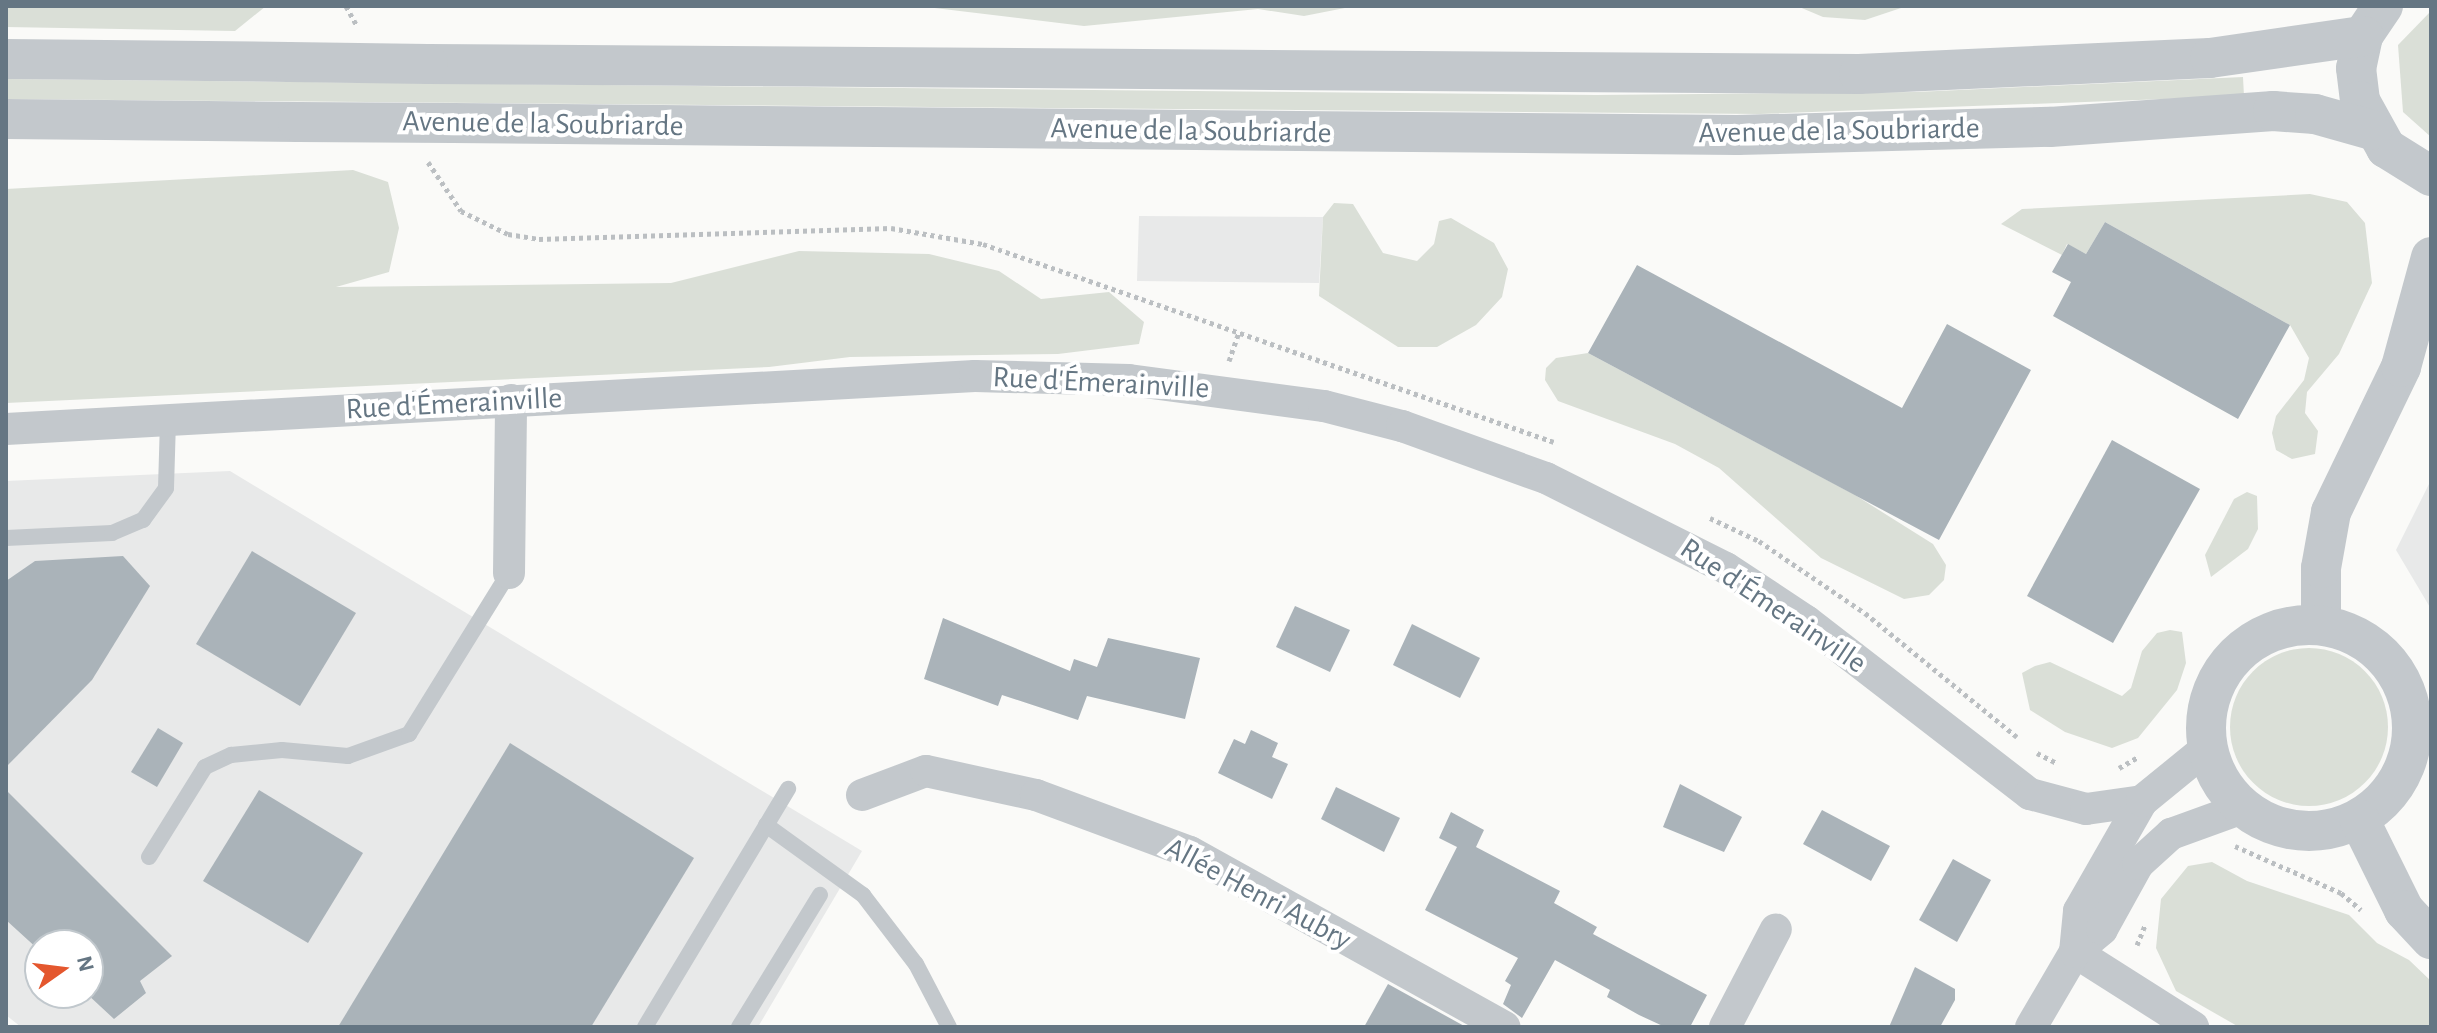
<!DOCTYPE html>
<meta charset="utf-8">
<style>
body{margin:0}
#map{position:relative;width:2437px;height:1033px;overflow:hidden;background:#fafaf8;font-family:"Alegreya Sans",sans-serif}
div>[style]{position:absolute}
.built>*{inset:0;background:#e8e9e9}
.green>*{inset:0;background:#dadfd7}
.round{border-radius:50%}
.building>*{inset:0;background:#aab3b9}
.path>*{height:5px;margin-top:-2.5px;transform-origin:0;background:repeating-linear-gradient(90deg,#bbbfc2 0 4px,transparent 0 8px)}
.service>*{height:16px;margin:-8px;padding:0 8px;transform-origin:8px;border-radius:8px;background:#c3c8cc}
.minor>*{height:32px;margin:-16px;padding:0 16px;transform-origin:16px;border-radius:16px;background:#c3c8cc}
.tertiary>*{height:40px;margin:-20px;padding:0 20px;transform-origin:20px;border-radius:20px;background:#c3c8cc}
.tertiary>.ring{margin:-20px;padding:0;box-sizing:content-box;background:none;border:40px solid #c3c8cc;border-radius:50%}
.tertiary-bridge>*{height:40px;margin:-20px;padding:0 20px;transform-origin:20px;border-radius:20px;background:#c3c8cc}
span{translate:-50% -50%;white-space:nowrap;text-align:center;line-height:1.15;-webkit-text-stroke:8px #fff;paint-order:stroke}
.street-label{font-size:30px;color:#657683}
.frame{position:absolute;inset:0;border:8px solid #657683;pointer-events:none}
.north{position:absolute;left:24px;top:929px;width:80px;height:80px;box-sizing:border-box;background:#fff;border:2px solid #c1c8cd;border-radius:50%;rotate:76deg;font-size:22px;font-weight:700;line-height:32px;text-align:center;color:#657683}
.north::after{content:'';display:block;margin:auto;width:28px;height:36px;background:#e4572e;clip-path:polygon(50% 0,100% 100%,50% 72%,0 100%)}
</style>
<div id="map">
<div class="built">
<div style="clip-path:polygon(1139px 216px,1323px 217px,1319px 283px,1137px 281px)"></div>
<div style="clip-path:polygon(evenodd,230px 471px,862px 851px,758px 1027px,21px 1027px,6px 1015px,6px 481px,230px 471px,40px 945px,88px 945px,88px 993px,40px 993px,40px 945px)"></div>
<div style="clip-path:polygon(2431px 480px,2431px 609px,2396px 550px)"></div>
</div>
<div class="green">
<div style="clip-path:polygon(6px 6px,266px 6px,235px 31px,6px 27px)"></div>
<div style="clip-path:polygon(918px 6px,1355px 6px,1304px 16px,1258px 9px,1084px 26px)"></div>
<div style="clip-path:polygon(1797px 6px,1907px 6px,1865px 20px,1823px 17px)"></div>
<div style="clip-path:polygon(2431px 11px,2431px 137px,2403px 112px,2398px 45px)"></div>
<div style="clip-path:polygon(2243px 77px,2244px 96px,1760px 114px,6px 99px,6px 79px,1596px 95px,1916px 92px)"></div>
<div style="clip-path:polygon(353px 170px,388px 182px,399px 228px,389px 272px,336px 287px,671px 283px,799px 251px,929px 254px,999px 271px,1041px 299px,1109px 292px,1144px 322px,1139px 344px,1058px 354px,850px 357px,769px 367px,6px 403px,6px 189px)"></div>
<div style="clip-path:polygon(2310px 194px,2347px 202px,2365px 223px,2372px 283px,2339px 354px,2307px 392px,2305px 413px,2318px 431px,2315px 454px,2292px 459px,2276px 450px,2272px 433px,2276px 416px,2304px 380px,2309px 358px,2290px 325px,2105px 222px,2086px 254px,2067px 244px,2062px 255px,2001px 224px,2022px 209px)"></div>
<div style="clip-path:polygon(1334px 203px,1353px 204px,1383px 253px,1417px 261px,1434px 244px,1439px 221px,1451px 218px,1494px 243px,1508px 269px,1502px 297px,1476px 325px,1437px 347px,1398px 347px,1319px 296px,1323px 217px)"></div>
<div style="clip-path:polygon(1588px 353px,1855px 495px,1933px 544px,1946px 565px,1944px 580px,1929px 595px,1904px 599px,1821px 558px,1719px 468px,1675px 444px,1558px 401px,1545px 380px,1546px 368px,1556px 358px)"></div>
<div style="clip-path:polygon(2247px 492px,2257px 496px,2258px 529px,2248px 549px,2211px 577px,2205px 555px,2234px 499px)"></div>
<div style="clip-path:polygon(2170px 630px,2182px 632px,2186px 663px,2177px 690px,2138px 738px,2112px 748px,2065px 732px,2030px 710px,2022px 673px,2035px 666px,2050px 662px,2122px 696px,2131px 688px,2142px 651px,2157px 633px)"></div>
<div class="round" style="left:2230px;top:648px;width:158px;height:158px"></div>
<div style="clip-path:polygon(2212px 862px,2247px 881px,2349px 915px,2377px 943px,2409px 960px,2431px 981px,2431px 1027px,2239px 1027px,2176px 991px,2156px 948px,2161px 899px,2188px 866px)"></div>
</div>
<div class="building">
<div style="clip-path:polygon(2105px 222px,2290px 325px,2238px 419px,2053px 316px,2071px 282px,2052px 272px,2068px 244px,2086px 254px)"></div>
<div style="clip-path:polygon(1637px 265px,1902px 408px,1947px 324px,2031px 370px,1939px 540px,1588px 353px)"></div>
<div style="clip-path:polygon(2112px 440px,2200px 489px,2113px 643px,2027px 596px)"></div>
<div style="clip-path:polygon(252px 551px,356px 613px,300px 706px,196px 644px)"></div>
<div style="clip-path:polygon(123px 556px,150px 586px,92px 680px,6px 767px,6px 581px,35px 561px)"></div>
<div style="clip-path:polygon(1295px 606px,1350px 630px,1330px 672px,1276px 647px)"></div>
<div style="clip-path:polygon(943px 618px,1070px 671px,1074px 659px,1097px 667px,1108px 638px,1200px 658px,1185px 719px,1087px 696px,1078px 720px,1002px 695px,998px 706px,924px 679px)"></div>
<div style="clip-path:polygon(1412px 624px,1480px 658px,1460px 698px,1393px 665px)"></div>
<div style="clip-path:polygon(158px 728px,183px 743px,157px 787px,131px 772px)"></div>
<div style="clip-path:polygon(1251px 730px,1278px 743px,1272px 757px,1288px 764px,1272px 799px,1218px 773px,1234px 739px,1245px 744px)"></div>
<div style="clip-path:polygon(510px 743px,694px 858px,591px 1027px,338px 1027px)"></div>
<div style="clip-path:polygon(1680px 784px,1742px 817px,1724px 852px,1663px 827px)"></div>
<div style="clip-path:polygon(1336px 787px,1400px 818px,1384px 852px,1321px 819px)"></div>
<div style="clip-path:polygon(6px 790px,172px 956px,140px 981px,146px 993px,114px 1019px,86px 993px,88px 945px,40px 945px,40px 951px,6px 920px)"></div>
<div style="clip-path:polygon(259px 790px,363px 853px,308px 943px,203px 881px)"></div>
<div style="clip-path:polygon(1822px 810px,1890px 846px,1871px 881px,1803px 844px)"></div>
<div style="clip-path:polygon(1451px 812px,1484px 830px,1476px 847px,1560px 891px,1554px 903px,1597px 927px,1593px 934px,1707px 995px,1690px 1027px,1665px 1027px,1639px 1015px,1607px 997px,1610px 990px,1555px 960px,1522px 1018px,1503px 1004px,1511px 985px,1505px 981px,1518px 958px,1425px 910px,1457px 847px,1439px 838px)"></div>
<div style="clip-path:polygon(1953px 859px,1991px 880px,1957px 942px,1919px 920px)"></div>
<div style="clip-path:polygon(1915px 967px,1955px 989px,1955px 1000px,1940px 1027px,1889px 1027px)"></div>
<div style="clip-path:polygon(1388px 984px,1466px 1027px,1364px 1027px)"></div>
</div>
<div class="path">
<div style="left:346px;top:6px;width:23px;rotate:61deg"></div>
<div style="left:428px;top:162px;width:59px;rotate:56deg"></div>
<div style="left:461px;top:211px;width:52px;rotate:26.1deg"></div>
<div style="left:508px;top:234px;width:31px;rotate:9deg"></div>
<div style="left:539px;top:239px;width:352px;rotate:-1.8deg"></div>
<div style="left:891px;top:228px;width:93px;rotate:9.9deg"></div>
<div style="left:983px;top:244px;width:604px;rotate:19.12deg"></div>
<div style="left:1229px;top:361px;width:31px;rotate:-71deg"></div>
<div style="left:1710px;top:518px;width:54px;rotate:25.1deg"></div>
<div style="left:1759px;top:541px;width:128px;rotate:34.2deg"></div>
<div style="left:1865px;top:613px;width:196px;rotate:39.2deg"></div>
<div style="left:2037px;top:753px;width:22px;rotate:27deg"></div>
<div style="left:2119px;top:768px;width:22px;rotate:-30deg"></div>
<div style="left:2235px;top:846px;width:116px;rotate:23.9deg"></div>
<div style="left:2341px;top:893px;width:26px;rotate:40deg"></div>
<div style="left:2137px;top:945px;width:22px;rotate:-68deg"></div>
</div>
<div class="service">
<div style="left:6px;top:538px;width:106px;rotate:-2.7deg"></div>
<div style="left:112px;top:533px;width:34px;rotate:-23deg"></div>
<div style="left:143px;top:520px;width:39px;rotate:-54deg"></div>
<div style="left:166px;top:488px;width:66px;rotate:-88.3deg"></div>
<div style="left:2412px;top:714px;width:19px;rotate:-12deg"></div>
<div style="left:766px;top:825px;width:120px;rotate:35.8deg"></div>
<div style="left:863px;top:895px;width:87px;rotate:52.5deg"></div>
<div style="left:916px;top:964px;width:71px;rotate:62.4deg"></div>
<div style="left:149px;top:857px;width:106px;rotate:-58.1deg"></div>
<div style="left:205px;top:767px;width:29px;rotate:-25deg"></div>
<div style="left:231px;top:755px;width:51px;rotate:-5.6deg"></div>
<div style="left:282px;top:750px;width:66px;rotate:5.2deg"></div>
<div style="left:348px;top:756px;width:65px;rotate:-19.8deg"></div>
<div style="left:409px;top:734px;width:190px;rotate:-58.2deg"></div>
<div style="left:645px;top:1027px;width:278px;rotate:-59deg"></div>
<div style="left:739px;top:1027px;width:155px;rotate:-58.5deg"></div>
</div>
<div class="minor">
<div style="left:6px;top:429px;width:970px;rotate:-3.13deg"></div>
<div style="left:975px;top:376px;width:154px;rotate:1.5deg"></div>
<div style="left:1129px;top:380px;width:197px;rotate:7.6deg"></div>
<div style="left:1324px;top:406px;width:81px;rotate:14.4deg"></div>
<div style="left:1402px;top:426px;width:153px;rotate:19.9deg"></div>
<div style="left:1546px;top:478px;width:201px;rotate:26.6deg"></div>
<div style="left:1726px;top:568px;width:96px;rotate:33.5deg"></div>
<div style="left:1806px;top:621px;width:283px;rotate:37.7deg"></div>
<div style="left:2030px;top:794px;width:58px;rotate:15deg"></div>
<div style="left:2086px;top:809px;width:57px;rotate:-8.1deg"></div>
<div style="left:509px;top:573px;width:173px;rotate:-89.3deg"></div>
<div style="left:862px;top:795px;width:68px;rotate:-20.6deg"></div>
<div style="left:926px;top:771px;width:113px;rotate:12.3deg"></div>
<div style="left:1036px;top:795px;width:164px;rotate:20.3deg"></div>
<div style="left:1190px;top:852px;width:360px;rotate:29.1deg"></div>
<div style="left:2075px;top:952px;width:41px;rotate:-84.4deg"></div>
<div style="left:2079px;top:911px;width:127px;rotate:-60.2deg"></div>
<div style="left:2142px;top:801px;width:84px;rotate:-39.2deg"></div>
<div style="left:2075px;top:952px;width:140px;rotate:32.4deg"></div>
<div style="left:1725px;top:1027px;width:110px;rotate:-62.5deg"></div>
<div style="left:2031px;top:1027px;width:87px;rotate:-59.6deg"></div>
<div style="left:2075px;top:952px;width:35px;rotate:-40deg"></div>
<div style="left:2102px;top:929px;width:74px;rotate:-61deg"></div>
<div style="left:2138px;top:864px;width:45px;rotate:-42.3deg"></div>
<div style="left:2171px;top:834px;width:77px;rotate:-19.9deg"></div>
</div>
<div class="tertiary">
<div style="left:2383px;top:6px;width:36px;rotate:124deg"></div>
<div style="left:2363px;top:36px;width:33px;rotate:102deg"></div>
<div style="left:2356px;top:68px;width:33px;rotate:83deg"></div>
<div style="left:2360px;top:101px;width:54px;rotate:61deg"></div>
<div style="left:2386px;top:148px;width:53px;rotate:31.9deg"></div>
<div style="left:6px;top:59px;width:283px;rotate:0.6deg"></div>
<div style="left:428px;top:64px;width:1431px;rotate:0.4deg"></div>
<div style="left:1859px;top:74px;width:351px;rotate:-2.6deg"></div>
<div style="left:2210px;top:58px;width:155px;rotate:-8.2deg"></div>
<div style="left:6px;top:119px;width:292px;rotate:0.6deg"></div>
<div style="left:453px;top:123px;width:1284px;rotate:0.54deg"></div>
<div style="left:1737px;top:135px;width:313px;rotate:-1.5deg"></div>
<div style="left:2050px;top:127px;width:224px;rotate:-4.1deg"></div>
<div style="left:2273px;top:111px;width:42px;rotate:4.1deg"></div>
<div style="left:2315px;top:114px;width:59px;rotate:15.7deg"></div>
<div style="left:2321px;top:624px;width:56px;rotate:-90deg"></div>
<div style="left:2321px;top:568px;width:57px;rotate:-79.9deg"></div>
<div style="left:2331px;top:512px;width:161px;rotate:-64.2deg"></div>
<div style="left:2401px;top:367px;width:114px;rotate:-74.7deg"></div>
<div class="ring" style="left:2206px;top:625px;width:166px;height:166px"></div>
<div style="left:2359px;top:819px;width:102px;rotate:63.7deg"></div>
<div style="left:2404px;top:910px;width:40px;rotate:47deg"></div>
</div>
<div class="tertiary-bridge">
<div style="left:289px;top:62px;width:139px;rotate:0.8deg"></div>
<div style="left:298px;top:122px;width:155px;rotate:0.4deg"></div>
</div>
<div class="street-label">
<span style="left:543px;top:124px;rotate:1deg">Avenue de la Soubriarde</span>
<span style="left:1191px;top:131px;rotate:1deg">Avenue de la Soubriarde</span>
<span style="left:1839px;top:131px;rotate:-1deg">Avenue de la Soubriarde</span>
<span style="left:1101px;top:383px;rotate:3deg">Rue d'Émerainville</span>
<span style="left:454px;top:404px;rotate:-3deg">Rue d'Émerainville</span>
<span style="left:1773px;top:606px;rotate:34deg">Rue d'Émerainville</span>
<span style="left:1258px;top:894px;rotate:28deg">Allée Henri Aubry</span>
</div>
<div class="frame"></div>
<div class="north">N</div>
</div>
